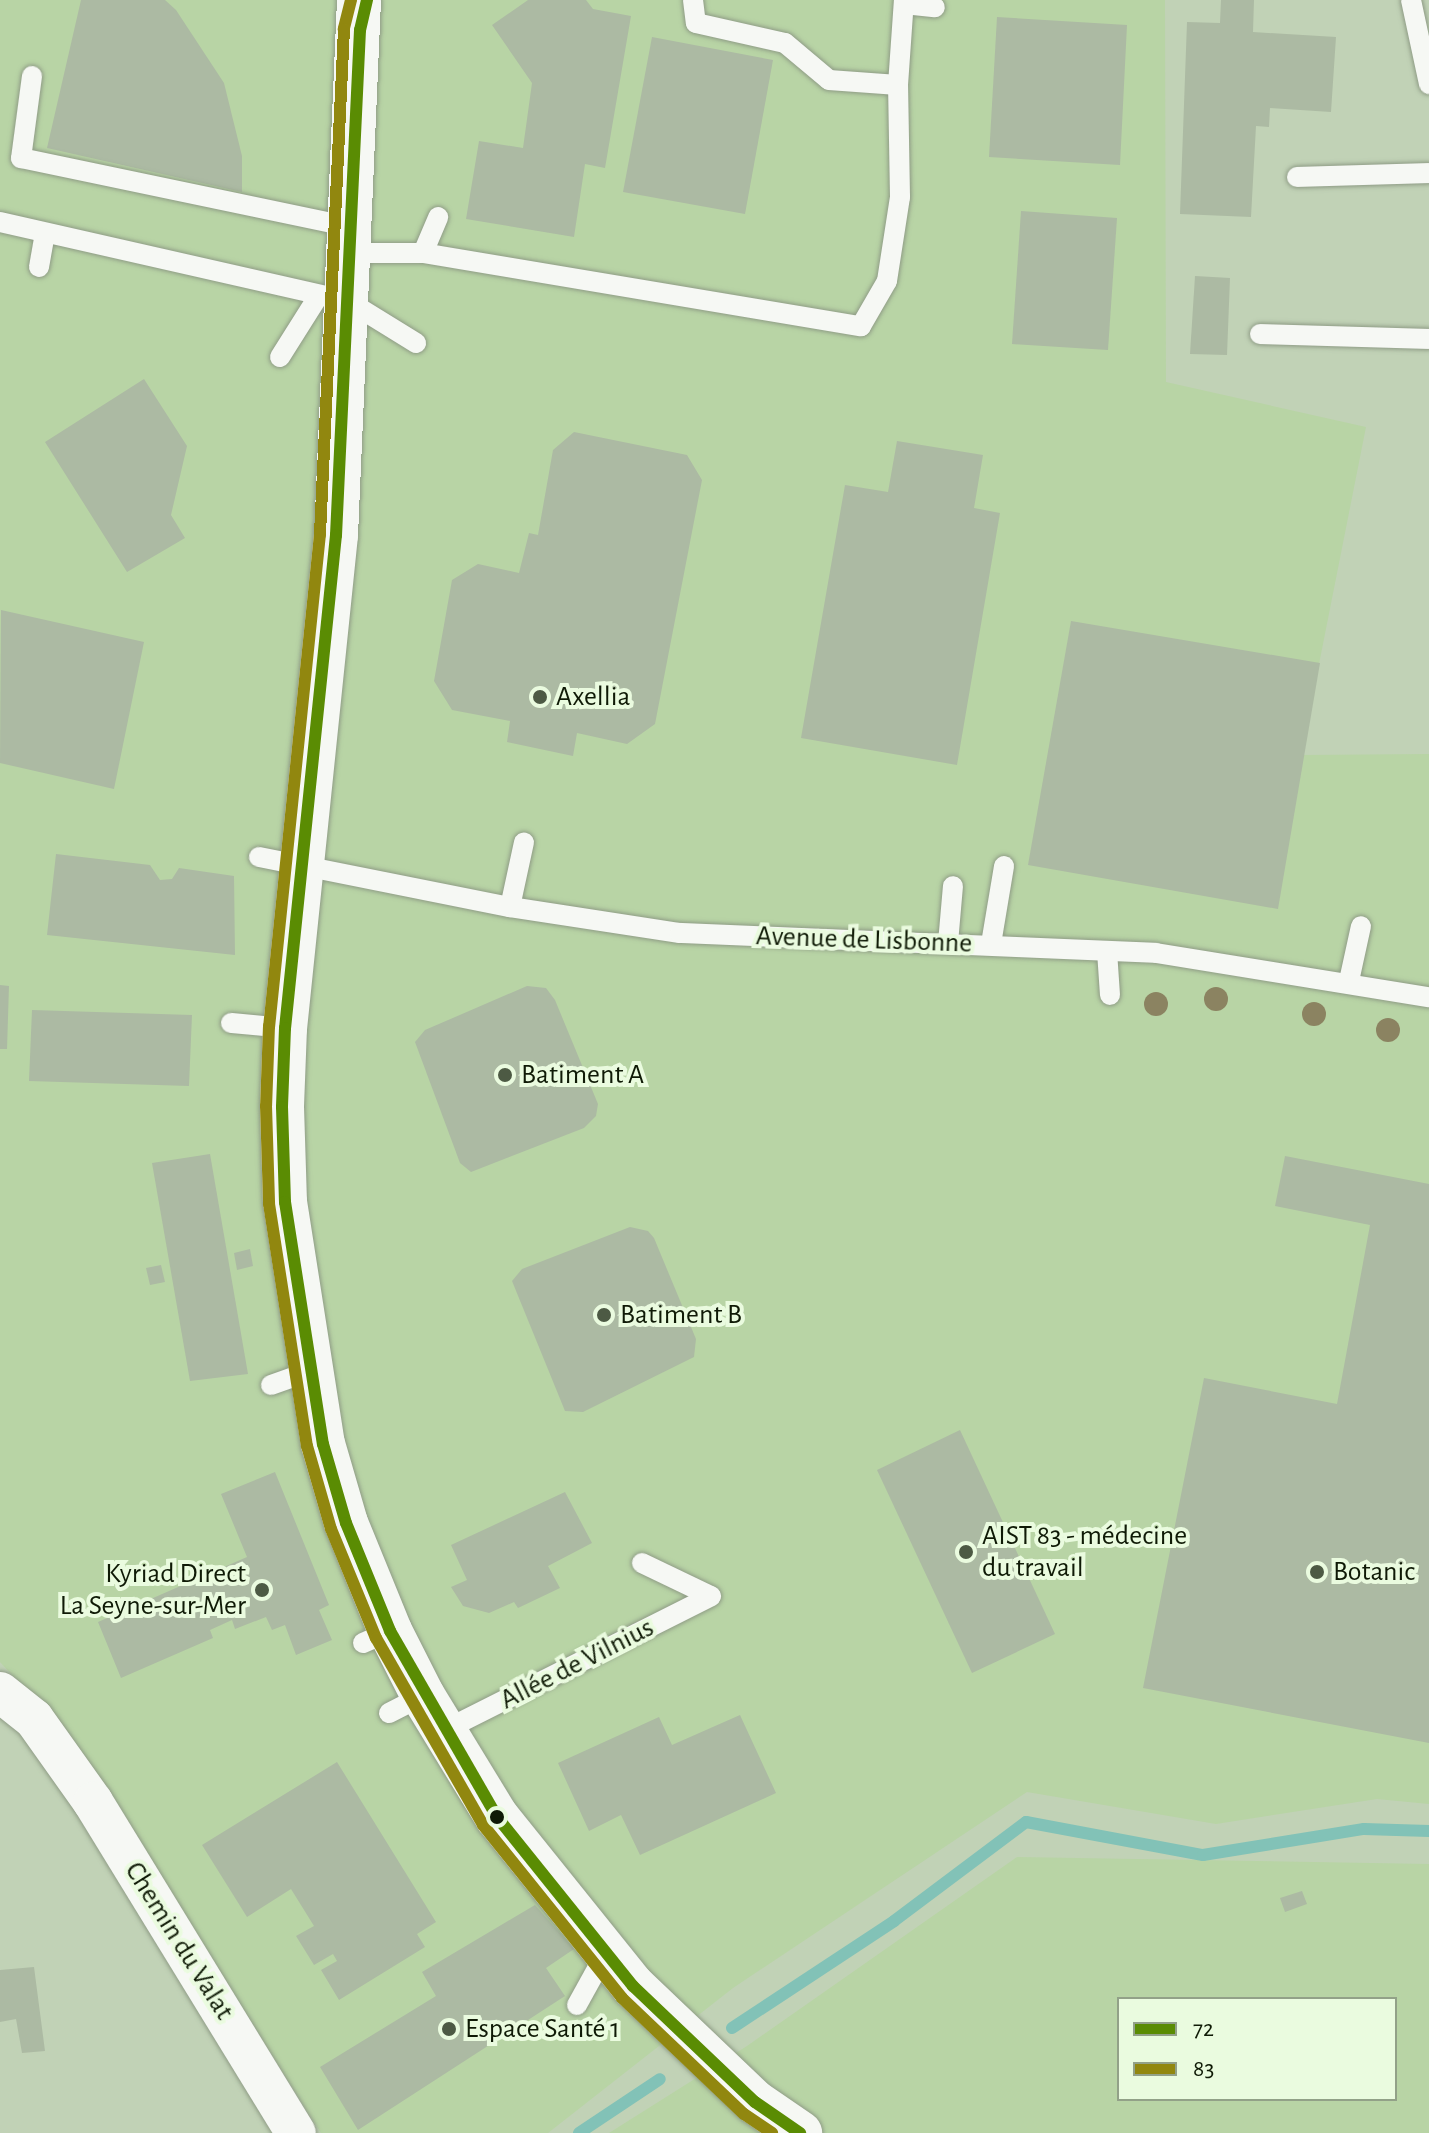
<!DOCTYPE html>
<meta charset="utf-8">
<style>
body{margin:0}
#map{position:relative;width:1429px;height:2133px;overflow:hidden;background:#c1d2b6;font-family:"Alegreya Sans",sans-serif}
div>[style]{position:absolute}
.built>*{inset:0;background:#b8d4a5}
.stream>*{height:12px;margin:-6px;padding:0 6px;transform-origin:6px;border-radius:6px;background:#82c2b7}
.building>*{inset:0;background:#acbaa3}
.roads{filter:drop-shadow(0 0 2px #8f9c86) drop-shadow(0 0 2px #8f9c86)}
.lane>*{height:20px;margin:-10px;padding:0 10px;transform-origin:10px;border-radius:10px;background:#f6f8f4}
.street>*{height:40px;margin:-20px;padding:0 20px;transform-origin:20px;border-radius:20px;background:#f6f8f4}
.secondary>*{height:44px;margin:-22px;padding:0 22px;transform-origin:22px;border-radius:22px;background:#f6f8f4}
.bus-1>*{height:12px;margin:-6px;padding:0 6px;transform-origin:6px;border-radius:6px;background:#5a8c03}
.bus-2>*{height:12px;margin:-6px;padding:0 6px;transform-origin:6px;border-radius:6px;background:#91870f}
.trees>*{width:24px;height:24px;margin:-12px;border-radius:50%;background:#8b8361}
.dots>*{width:22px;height:22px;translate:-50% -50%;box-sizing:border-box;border:4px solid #eafbdf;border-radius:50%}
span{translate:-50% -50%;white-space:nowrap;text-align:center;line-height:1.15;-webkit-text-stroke:8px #eafbdf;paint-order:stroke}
.poi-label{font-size:28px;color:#0f1a06}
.left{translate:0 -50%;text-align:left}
.right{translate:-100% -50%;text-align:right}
.street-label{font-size:28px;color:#0f1a06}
.legend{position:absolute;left:1117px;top:1997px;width:280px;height:104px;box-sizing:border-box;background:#eafbdf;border:2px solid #92a188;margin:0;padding:10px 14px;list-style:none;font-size:24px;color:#0f1a06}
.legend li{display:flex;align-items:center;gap:16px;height:40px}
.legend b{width:40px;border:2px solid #92a188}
</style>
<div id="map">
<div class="built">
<div style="clip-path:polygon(0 0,1165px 0,1166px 382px,1366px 427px,1301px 755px,1429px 754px,1429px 1804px,1377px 1799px,1216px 1824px,1027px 1792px,733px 1988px,548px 2133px,321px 2133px,82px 1752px,0 1662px)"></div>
<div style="clip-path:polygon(evenodd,1017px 1857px,1429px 1864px,1429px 2133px,609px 2133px,747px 2046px,1017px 1857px,1119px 1999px,1395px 1999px,1395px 2099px,1119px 2099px,1119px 1999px)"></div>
</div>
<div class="stream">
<div style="left:732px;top:2028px;width:194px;rotate:-33.4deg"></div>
<div style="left:894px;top:1921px;width:165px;rotate:-36.9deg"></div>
<div style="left:1026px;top:1822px;width:180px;rotate:10.6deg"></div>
<div style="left:1203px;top:1855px;width:163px;rotate:-9.2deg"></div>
<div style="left:1364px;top:1829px;width:65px;rotate:1.8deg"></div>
<div style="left:579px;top:2133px;width:97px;rotate:-33.7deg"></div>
</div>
<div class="building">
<div style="clip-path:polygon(81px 0,165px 0,176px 10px,224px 83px,242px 156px,242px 192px,47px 148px)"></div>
<div style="clip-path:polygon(528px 0,586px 0,593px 9px,631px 16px,605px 168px,585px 164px,574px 237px,466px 219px,479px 141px,523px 148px,532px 83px,492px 25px)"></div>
<div style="clip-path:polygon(1221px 0,1254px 0,1253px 32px,1336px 37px,1331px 112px,1270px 108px,1269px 127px,1256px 126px,1251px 217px,1180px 214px,1187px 22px,1220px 23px)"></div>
<div style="clip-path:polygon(997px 17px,1127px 25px,1120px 165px,989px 157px)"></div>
<div style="clip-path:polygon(652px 37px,773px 60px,745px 214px,623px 192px)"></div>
<div style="clip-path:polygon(1021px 211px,1117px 218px,1108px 350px,1012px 344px)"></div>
<div style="clip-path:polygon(1195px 276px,1230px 278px,1227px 355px,1190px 354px)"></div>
<div style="clip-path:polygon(144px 379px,187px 446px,171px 515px,185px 538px,127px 572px,45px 442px)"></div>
<div style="clip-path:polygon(574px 432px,687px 455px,702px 480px,655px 724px,627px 744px,577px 733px,573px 756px,507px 742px,510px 721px,452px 710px,434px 681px,452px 580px,478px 564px,519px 573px,529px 533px,538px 535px,553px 450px)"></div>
<div style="clip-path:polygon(897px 441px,983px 455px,974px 508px,1000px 513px,957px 765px,801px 738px,845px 485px,888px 492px)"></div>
<div style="clip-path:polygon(1px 610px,144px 642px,114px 789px,0 763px)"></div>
<div style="clip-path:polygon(1071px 621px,1320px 663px,1278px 909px,1028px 865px)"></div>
<div style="clip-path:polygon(56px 854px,150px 865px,160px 880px,172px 879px,179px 868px,234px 876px,235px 955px,47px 935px)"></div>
<div style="clip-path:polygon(0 985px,9px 986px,7px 1049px,0 1049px)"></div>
<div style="clip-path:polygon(527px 986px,546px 988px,555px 1000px,598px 1104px,596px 1116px,584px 1128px,471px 1172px,460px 1163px,415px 1042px,425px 1030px)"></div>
<div style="clip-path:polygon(32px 1010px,192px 1015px,189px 1086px,29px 1081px)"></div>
<div style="clip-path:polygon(210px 1154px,248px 1374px,190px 1381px,152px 1163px)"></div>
<div style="clip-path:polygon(1285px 1156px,1429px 1184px,1429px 1743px,1143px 1688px,1204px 1378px,1337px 1404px,1370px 1225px,1275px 1206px)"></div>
<div style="clip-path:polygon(630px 1227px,648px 1231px,654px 1238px,696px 1339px,694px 1357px,583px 1412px,565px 1411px,512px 1281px,522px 1269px)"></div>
<div style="clip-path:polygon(250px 1249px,253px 1266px,237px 1270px,234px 1253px)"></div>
<div style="clip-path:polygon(161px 1265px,165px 1282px,150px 1285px,146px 1268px)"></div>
<div style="clip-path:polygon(960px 1430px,1055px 1634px,972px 1673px,877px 1470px)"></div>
<div style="clip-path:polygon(275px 1472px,329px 1605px,319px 1610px,332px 1640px,296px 1655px,285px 1625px,272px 1630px,266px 1617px,235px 1629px,232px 1620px,210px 1630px,213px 1638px,121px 1678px,98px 1622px,247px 1557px,221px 1494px)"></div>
<div style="clip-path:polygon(565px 1492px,592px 1543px,548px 1566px,560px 1588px,518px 1608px,514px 1602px,489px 1613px,463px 1606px,451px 1587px,467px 1580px,451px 1545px)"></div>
<div style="clip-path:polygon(740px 1715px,776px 1793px,640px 1855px,621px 1815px,589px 1831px,558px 1763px,659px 1717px,672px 1745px)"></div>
<div style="clip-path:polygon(337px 1762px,436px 1922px,417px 1934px,425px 1947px,339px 2000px,321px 1970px,337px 1961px,333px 1954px,314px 1965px,296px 1936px,314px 1926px,291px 1889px,247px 1917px,202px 1845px)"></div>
<div style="clip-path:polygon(1302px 1891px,1307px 1904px,1285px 1912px,1280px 1898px)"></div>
<div style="clip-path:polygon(535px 1905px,574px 1949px,546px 1968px,565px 1996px,358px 2130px,320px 2067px,436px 1996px,422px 1972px)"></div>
<div style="clip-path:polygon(34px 1967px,45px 2051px,22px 2053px,16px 2019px,0 2022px,0 1970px)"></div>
</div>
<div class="roads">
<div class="lane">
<div style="left:693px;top:0;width:23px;rotate:83deg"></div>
<div style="left:696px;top:23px;width:91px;rotate:12.7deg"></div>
<div style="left:785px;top:43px;width:57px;rotate:40.1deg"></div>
<div style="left:829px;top:80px;width:69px;rotate:4.1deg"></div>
<div style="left:898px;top:85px;width:85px;rotate:-86deg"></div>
<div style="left:1411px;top:0;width:86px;rotate:77.9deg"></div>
<div style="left:904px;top:4px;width:31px;rotate:6deg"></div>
<div style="left:32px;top:76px;width:83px;rotate:97.6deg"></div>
<div style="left:21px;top:158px;width:337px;rotate:11.8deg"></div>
<div style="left:1297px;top:177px;width:132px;rotate:-1.7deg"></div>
<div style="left:0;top:222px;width:357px;rotate:12.8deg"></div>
<div style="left:348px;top:301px;width:80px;rotate:31.7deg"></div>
<div style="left:350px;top:253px;width:73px"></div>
<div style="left:423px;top:253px;width:39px;rotate:-67deg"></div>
<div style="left:423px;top:253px;width:444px;rotate:9.5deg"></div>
<div style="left:861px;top:326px;width:52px;rotate:-60deg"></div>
<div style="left:887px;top:281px;width:85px;rotate:-81.2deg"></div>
<div style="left:900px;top:197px;width:112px;rotate:-91deg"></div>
<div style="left:39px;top:267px;width:34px;rotate:-80deg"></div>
<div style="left:1260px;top:334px;width:169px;rotate:1.7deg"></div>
<div style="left:280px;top:357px;width:73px;rotate:-57.8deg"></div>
<div style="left:259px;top:857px;width:256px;rotate:11.3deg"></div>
<div style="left:510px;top:907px;width:172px;rotate:8.7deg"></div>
<div style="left:680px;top:933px;width:476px;rotate:2.4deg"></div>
<div style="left:1156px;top:953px;width:277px;rotate:9.2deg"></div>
<div style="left:510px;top:907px;width:66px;rotate:-77.8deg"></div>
<div style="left:948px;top:943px;width:57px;rotate:-85deg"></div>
<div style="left:991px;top:944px;width:79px;rotate:-80.5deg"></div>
<div style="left:1107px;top:951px;width:44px;rotate:86.1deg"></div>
<div style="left:1349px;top:981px;width:56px;rotate:-77.7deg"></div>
<div style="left:231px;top:1023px;width:54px;rotate:5.3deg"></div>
<div style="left:271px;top:1385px;width:41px;rotate:-19.7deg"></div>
<div style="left:642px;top:1563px;width:76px;rotate:25.6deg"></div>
<div style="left:363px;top:1643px;width:30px;rotate:-24deg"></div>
<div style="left:389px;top:1713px;width:38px;rotate:-27deg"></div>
<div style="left:443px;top:1731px;width:300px;rotate:-26.7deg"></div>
<div style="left:577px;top:2005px;width:56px;rotate:-61.1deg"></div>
</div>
<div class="street">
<div style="left:0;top:1692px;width:43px;rotate:38.5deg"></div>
<div style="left:34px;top:1719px;width:102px;rotate:54.6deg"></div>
<div style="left:93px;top:1802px;width:388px;rotate:58.5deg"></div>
</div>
<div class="secondary">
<div style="left:359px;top:0;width:535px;rotate:92.46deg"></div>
<div style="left:336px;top:535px;width:496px;rotate:95.9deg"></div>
<div style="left:285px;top:1028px;width:79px;rotate:92.2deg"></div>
<div style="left:282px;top:1107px;width:95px;rotate:88.2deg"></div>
<div style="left:285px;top:1202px;width:245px;rotate:81.1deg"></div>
<div style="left:323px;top:1444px;width:82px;rotate:73.8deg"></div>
<div style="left:346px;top:1523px;width:117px;rotate:67.8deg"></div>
<div style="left:390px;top:1631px;width:73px;rotate:63.1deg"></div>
<div style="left:423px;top:1696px;width:142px;rotate:58.6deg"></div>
<div style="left:497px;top:1817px;width:217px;rotate:51.2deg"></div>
<div style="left:633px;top:1986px;width:168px;rotate:43.6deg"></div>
<div style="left:755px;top:2102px;width:55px;rotate:34.6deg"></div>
</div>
</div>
<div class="bus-1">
<div style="left:367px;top:0;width:31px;rotate:103deg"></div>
<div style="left:360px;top:30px;width:506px;rotate:92.72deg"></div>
<div style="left:336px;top:535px;width:496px;rotate:95.9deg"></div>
<div style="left:285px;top:1028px;width:79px;rotate:92.2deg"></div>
<div style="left:282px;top:1107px;width:95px;rotate:88.2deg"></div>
<div style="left:285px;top:1202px;width:245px;rotate:81.1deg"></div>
<div style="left:323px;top:1444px;width:82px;rotate:73.8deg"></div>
<div style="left:346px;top:1523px;width:117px;rotate:67.8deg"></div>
<div style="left:390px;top:1631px;width:215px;rotate:60.1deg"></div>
<div style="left:497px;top:1817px;width:217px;rotate:51.2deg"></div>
<div style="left:633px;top:1986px;width:168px;rotate:43.6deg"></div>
<div style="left:755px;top:2102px;width:55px;rotate:34.6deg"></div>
</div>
<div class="bus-2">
<div style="left:351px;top:0;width:30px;rotate:104deg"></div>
<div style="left:344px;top:29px;width:506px;rotate:92.72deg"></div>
<div style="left:320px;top:534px;width:495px;rotate:95.9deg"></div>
<div style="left:269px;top:1026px;width:80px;rotate:92.1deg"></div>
<div style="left:266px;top:1106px;width:98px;rotate:88.2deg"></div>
<div style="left:269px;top:1204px;width:245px;rotate:81.1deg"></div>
<div style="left:307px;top:1446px;width:86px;rotate:73.9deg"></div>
<div style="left:331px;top:1529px;width:118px;rotate:67.6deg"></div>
<div style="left:376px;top:1638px;width:215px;rotate:60.2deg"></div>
<div style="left:483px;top:1825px;width:222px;rotate:51.2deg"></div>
<div style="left:622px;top:1998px;width:168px;rotate:43.6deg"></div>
<div style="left:744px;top:2114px;width:34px;rotate:34deg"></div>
</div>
<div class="trees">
<div style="left:1216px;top:999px"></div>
<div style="left:1156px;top:1004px"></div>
<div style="left:1314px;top:1014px"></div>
<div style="left:1388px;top:1030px"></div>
</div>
<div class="dots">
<div style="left:540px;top:697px;background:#4d5a44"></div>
<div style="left:505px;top:1075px;background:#4d5a44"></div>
<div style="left:604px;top:1315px;background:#4d5a44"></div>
<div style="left:966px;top:1552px;background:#4d5a44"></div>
<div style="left:1317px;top:1572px;background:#4d5a44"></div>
<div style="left:262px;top:1590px;background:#4d5a44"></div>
<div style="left:497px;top:1817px;background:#0f1a06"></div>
<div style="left:449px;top:2029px;background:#4d5a44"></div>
</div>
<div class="poi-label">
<span class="left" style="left:556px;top:697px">Axellia</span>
<span class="left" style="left:521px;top:1075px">Batiment A</span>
<span class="left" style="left:620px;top:1315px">Batiment B</span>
<span class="left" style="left:982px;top:1552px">AIST 83 - médecine<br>du travail</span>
<span class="left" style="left:1333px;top:1572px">Botanic</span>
<span class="right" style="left:246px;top:1590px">Kyriad Direct<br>La Seyne-sur-Mer</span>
<span class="left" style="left:465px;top:2029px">Espace Santé 1</span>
</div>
<div class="street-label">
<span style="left:864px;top:940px;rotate:2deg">Avenue de Lisbonne</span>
<span style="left:577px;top:1664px;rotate:-27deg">Allée de Vilnius</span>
<span style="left:179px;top:1941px;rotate:58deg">Chemin du Valat</span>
</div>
<ul class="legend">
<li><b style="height:10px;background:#5a8c03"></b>72</li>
<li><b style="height:10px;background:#91870f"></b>83</li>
</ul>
</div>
